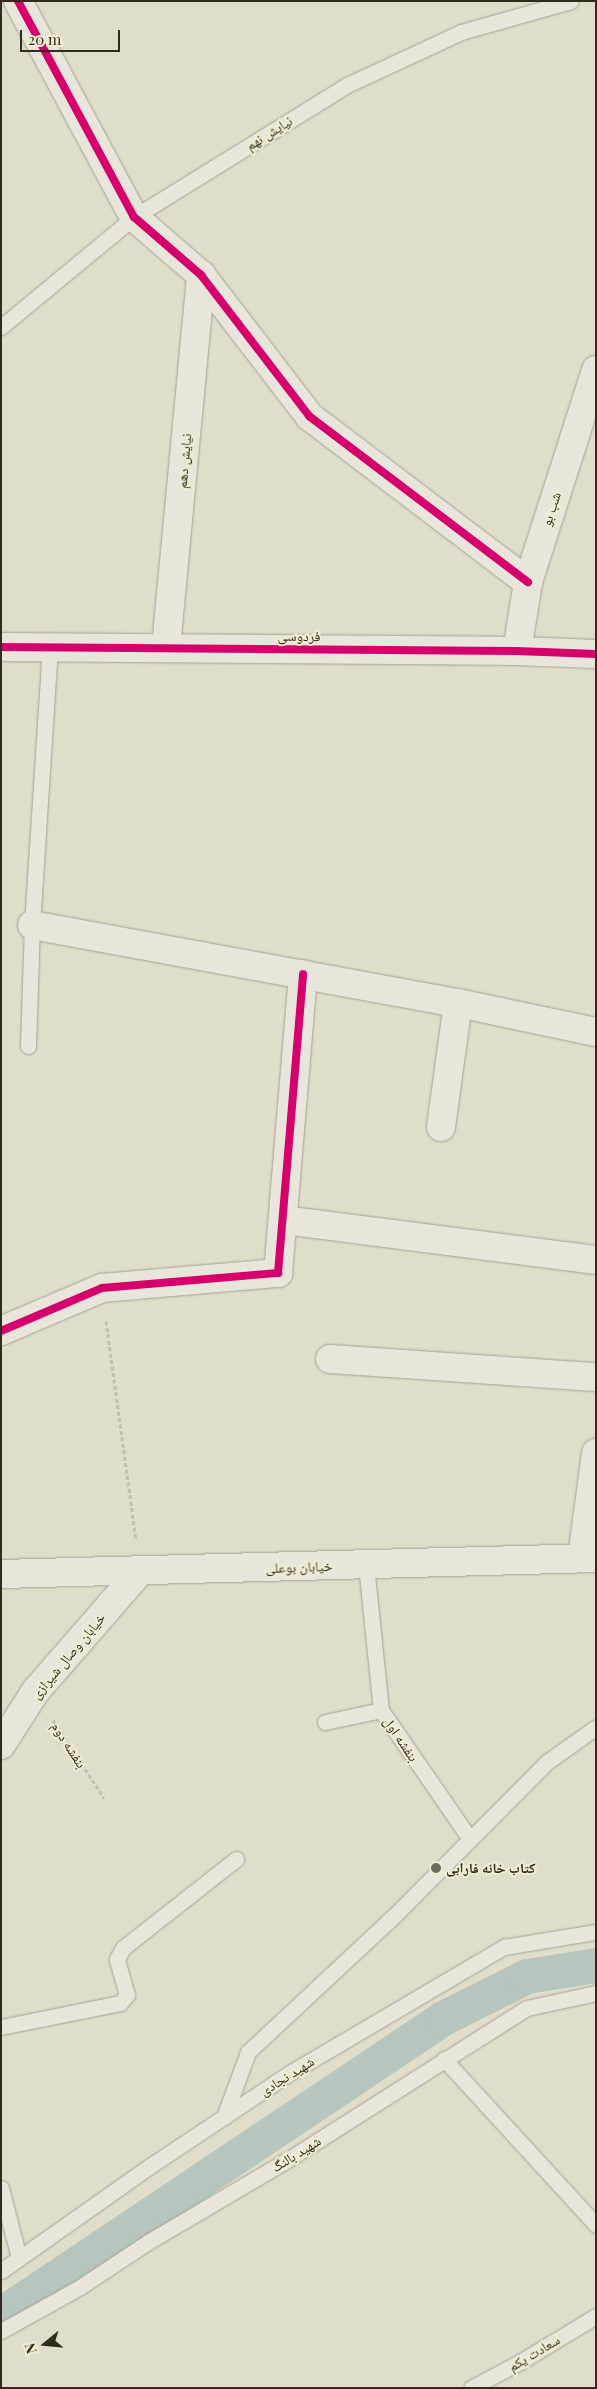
<!DOCTYPE html>
<meta charset="utf-8">
<style>
body{margin:0}
#map{position:relative;width:597px;height:2389px;overflow:hidden;background:#e0ddca;font-family:"Playfair Display","Noto Naskh Arabic",serif}
div>[style]{position:absolute}
.canal>*{height:35px;margin:-17.5px;padding:0 17.5px;transform-origin:17.5px;border-radius:17.5px;background:#b6c5bd}
.path>*{height:3px;margin-top:-1.5px;transform-origin:0;background:repeating-linear-gradient(90deg,#c1beb3 0 4px,transparent 0 6.5px)}
.roads{filter:drop-shadow(0 0 1px #a5a194) drop-shadow(0 0 1px #a5a194)}
.lane>*{height:15px;margin:-7.5px;padding:0 7.5px;transform-origin:7.5px;border-radius:7.5px;background:#e8e6db}
.street>*{height:28px;margin:-14px;padding:0 14px;transform-origin:14px;border-radius:14px;background:#e8e6db}
.secondary>*{height:28px;margin:-14px;padding:0 14px;transform-origin:14px;border-radius:14px;background:#e8e6db}
.cycleway>*{height:8px;margin:-4px;padding:0 4px;transform-origin:4px;border-radius:4px;background:#d6006c}
.dots>*{width:14px;height:14px;translate:-50% -50%;box-sizing:border-box;border:2px solid #f0ecd1;border-radius:50%}
span{translate:-50% -50%;white-space:nowrap;text-align:center;line-height:1.15;-webkit-text-stroke:4px #f0ecd1;paint-order:stroke}
.street-label{font-size:14px;color:#312a1e}
.poi-label{font-size:14px;color:#312a1e;font-weight:700}
.left{translate:0 -50%;text-align:left}
.frame{position:absolute;inset:0;border:2px solid #312a1e;pointer-events:none}
.north{position:absolute;left:20px;top:2319px;width:50px;height:50px;-webkit-text-stroke:4px #f0ecd1;paint-order:stroke;rotate:253deg;font-size:14px;font-weight:700;line-height:20px;text-align:center;color:#312a1e}
.north::after{content:'';display:block;margin:auto;width:18px;height:22px;background:#312a1e;clip-path:polygon(50% 0,100% 100%,50% 72%,0 100%)}
.scale{position:absolute;left:20px;top:30px;width:100px;height:22px;box-sizing:border-box;border:2px solid #312a1e;border-top:0;padding-left:6px;font-size:15px;line-height:18px;white-space:nowrap;color:#312a1e;-webkit-text-stroke:4px #f0ecd1;paint-order:stroke}
</style>
<div id="map">
<div class="canal">
<div style="left:1px;top:2314px;width:532px;rotate:-33.81deg"></div>
<div style="left:443px;top:2018px;width:94px;rotate:-26.6deg"></div>
<div style="left:527px;top:1976px;width:70px;rotate:-9.1deg"></div>
</div>
<div class="path">
<div style="left:106px;top:1321px;width:221px;rotate:82.2deg"></div>
<div style="left:53px;top:1720px;width:93px;rotate:56.8deg"></div>
</div>
<div class="roads">
<div class="lane">
<div style="left:1px;top:327px;width:173px;rotate:-39.6deg"></div>
<div style="left:134px;top:217px;width:251px;rotate:-31.8deg"></div>
<div style="left:347px;top:85px;width:126px;rotate:-24.9deg"></div>
<div style="left:461px;top:32px;width:114px;rotate:-15.7deg"></div>
<div style="left:28px;top:1046px;width:121px;rotate:-88.1deg"></div>
<div style="left:32px;top:925px;width:278px;rotate:-86.3deg"></div>
<div style="left:366px;top:1565px;width:146px;rotate:84.1deg"></div>
<div style="left:381px;top:1710px;width:157px;rotate:55.4deg"></div>
<div style="left:325px;top:1722px;width:57px;rotate:-12.1deg"></div>
<div style="left:1px;top:2027px;width:121px;rotate:-11.4deg"></div>
<div style="left:120px;top:2003px;width:11px;rotate:-49deg"></div>
<div style="left:127px;top:1995px;width:37px;rotate:-106deg"></div>
<div style="left:117px;top:1959px;width:13px;rotate:-61deg"></div>
<div style="left:123px;top:1948px;width:144px;rotate:-38.2deg"></div>
<div style="left:444px;top:2059px;width:225px;rotate:47.5deg"></div>
<div style="left:224px;top:2117px;width:69px;rotate:-69.7deg"></div>
<div style="left:248px;top:2052px;width:198px;rotate:-43deg"></div>
<div style="left:393px;top:1917px;width:218px;rotate:-45.2deg"></div>
<div style="left:547px;top:1762px;width:60px;rotate:-35.5deg"></div>
<div style="left:1px;top:2188px;width:72px;rotate:75.6deg"></div>
<div style="left:1px;top:2271px;width:182px;rotate:-35.2deg"></div>
<div style="left:150px;top:2166px;width:166px;rotate:-33.7deg"></div>
<div style="left:288px;top:2074px;width:251px;rotate:-30.5deg"></div>
<div style="left:504px;top:1947px;width:93px;rotate:-9.3deg"></div>
<div style="left:1px;top:2331px;width:90px;rotate:-29.1deg"></div>
<div style="left:80px;top:2287px;width:82px;rotate:-33.5deg"></div>
<div style="left:148px;top:2242px;width:158px;rotate:-30.5deg"></div>
<div style="left:284px;top:2162px;width:288px;rotate:-32.4deg"></div>
<div style="left:527px;top:2008px;width:71px;rotate:-12.3deg"></div>
<div style="left:471px;top:2388px;width:55px;rotate:-28deg"></div>
<div style="left:520px;top:2362px;width:89px;rotate:-31.2deg"></div>
</div>
<div class="street">
<div style="left:18px;top:1px;width:245px;rotate:61.8deg"></div>
<div style="left:134px;top:217px;width:89px;rotate:40.9deg"></div>
<div style="left:201px;top:275px;width:178px;rotate:52.5deg"></div>
<div style="left:309px;top:416px;width:275px;rotate:37.2deg"></div>
<div style="left:166px;top:647px;width:374px;rotate:-84.6deg"></div>
<div style="left:517px;top:651px;width:70px;rotate:-80.9deg"></div>
<div style="left:528px;top:582px;width:223px;rotate:-72.2deg"></div>
<div style="left:32px;top:925px;width:433px;rotate:10.4deg"></div>
<div style="left:458px;top:1003px;width:141px;rotate:11.9deg"></div>
<div style="left:441px;top:1127px;width:125px;rotate:-82.2deg"></div>
<div style="left:283px;top:1220px;width:316px;rotate:7.3deg"></div>
<div style="left:1px;top:1331px;width:110px;rotate:-23.1deg"></div>
<div style="left:102px;top:1288px;width:177px;rotate:-4.9deg"></div>
<div style="left:278px;top:1273px;width:300px;rotate:-85.2deg"></div>
<div style="left:330px;top:1359px;width:267px;rotate:3.9deg"></div>
<div style="left:582px;top:1558px;width:106px;rotate:-82.4deg"></div>
<div style="left:1px;top:1745px;width:63px;rotate:-57.3deg"></div>
<div style="left:35px;top:1692px;width:160px;rotate:-49deg"></div>
</div>
<div class="secondary">
<div style="left:1px;top:647px;width:516px;rotate:0.44deg"></div>
<div style="left:517px;top:651px;width:79px;rotate:2.2deg"></div>
<div style="left:1px;top:1574px;width:595px;rotate:-1.54deg"></div>
</div>
</div>
<div class="cycleway">
<div style="left:18px;top:1px;width:245px;rotate:61.8deg"></div>
<div style="left:134px;top:217px;width:89px;rotate:40.9deg"></div>
<div style="left:201px;top:275px;width:178px;rotate:52.5deg"></div>
<div style="left:309px;top:416px;width:275px;rotate:37.2deg"></div>
<div style="left:1px;top:647px;width:516px;rotate:0.44deg"></div>
<div style="left:517px;top:651px;width:79px;rotate:2.2deg"></div>
<div style="left:1px;top:1331px;width:110px;rotate:-23.1deg"></div>
<div style="left:102px;top:1288px;width:177px;rotate:-4.9deg"></div>
<div style="left:278px;top:1273px;width:300px;rotate:-85.2deg"></div>
</div>
<div class="dots">
<div style="left:436px;top:1868px;background:#6e695a"></div>
</div>
<div class="street-label">
<span style="left:269px;top:133px;rotate:-32deg">نیایش نهم</span>
<span style="left:184px;top:461px;rotate:-85deg">نیایش دهم</span>
<span style="left:551px;top:509px;rotate:-72deg">شب بو</span>
<span style="left:299px;top:636px;rotate:1deg">فردوسی</span>
<span style="left:299px;top:1567px;rotate:-2deg">خیابان بوعلی</span>
<span style="left:68px;top:1656px;rotate:-50deg">خیابان وصال شیرازی</span>
<span style="left:401px;top:1739px;rotate:56deg">بنفشه اول</span>
<span style="left:69px;top:1745px;rotate:57deg">بنفشه دوم</span>
<span style="left:287px;top:2076px;rotate:-32deg">شهید نجادی</span>
<span style="left:296px;top:2154px;rotate:-32deg">شهيد بالنگ</span>
<span style="left:534px;top:2353px;rotate:-31deg">سعادت یکم</span>
</div>
<div class="poi-label">
<span class="left" style="left:446px;top:1868px">کتاب خانه فارابی</span>
</div>
<div class="frame"></div>
<div class="north">N</div>
<div class="scale">20 m</div>
</div>
